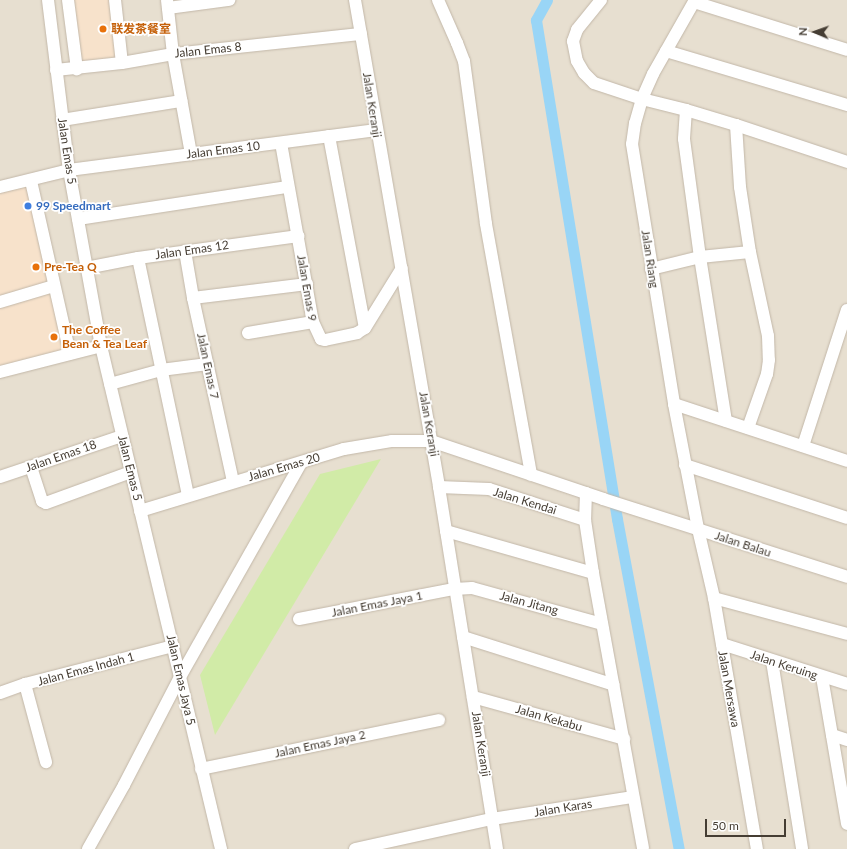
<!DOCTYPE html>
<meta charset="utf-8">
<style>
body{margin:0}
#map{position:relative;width:847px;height:849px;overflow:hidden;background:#f3ede3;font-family:Lato,"Noto Sans SC",sans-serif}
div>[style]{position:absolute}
.residential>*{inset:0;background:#e7dfd0}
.commercial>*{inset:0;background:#f7e2cb}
.green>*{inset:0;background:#d1eba7}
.canal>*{height:11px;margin:-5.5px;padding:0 5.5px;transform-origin:5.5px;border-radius:5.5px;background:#99d5f6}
.roads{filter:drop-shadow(0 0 1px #c2b7a8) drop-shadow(0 0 1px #c2b7a8)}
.minor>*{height:12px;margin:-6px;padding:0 6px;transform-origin:6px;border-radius:6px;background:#fff}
.dots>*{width:11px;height:11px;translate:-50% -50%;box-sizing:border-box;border:2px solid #fff;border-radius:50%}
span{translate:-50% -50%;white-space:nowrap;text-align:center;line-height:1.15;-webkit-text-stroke:3.5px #fff;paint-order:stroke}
.food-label{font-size:12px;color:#c56008;font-weight:700}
.left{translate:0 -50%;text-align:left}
.street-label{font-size:12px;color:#453d33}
.shop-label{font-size:12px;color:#366cbe;font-weight:700}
.north{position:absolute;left:795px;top:12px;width:40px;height:40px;-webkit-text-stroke:3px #fff;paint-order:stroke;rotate:272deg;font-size:11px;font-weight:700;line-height:16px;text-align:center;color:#453d33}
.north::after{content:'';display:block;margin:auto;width:14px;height:18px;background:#453d33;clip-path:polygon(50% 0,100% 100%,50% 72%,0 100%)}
.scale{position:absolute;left:705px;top:819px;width:81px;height:18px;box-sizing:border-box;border:2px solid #453d33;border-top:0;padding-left:5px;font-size:12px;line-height:14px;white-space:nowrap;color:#453d33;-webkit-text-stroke:3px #fff;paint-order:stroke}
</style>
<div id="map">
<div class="residential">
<div style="clip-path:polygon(0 0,847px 0,847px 849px,0 849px)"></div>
</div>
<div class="commercial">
<div style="clip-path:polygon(64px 0,119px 0,126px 67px,73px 73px)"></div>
<div style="clip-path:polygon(33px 176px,74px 358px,0 377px,0 183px)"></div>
</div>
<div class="green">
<div style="clip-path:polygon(381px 459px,215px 735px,200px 675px,320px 474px)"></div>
</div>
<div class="canal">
<div style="left:547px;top:0;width:23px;rotate:119deg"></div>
<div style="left:536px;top:20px;width:506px;rotate:80.78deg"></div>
<div style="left:617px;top:519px;width:336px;rotate:79.4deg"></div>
</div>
<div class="roads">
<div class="minor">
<div style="left:48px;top:0;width:171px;rotate:83deg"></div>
<div style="left:69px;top:170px;width:179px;rotate:79.7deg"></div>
<div style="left:101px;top:346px;width:517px;rotate:76.58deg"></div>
<div style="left:68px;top:0;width:70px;rotate:82.6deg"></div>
<div style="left:115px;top:0;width:63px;rotate:83.7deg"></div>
<div style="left:167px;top:0;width:54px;rotate:83.7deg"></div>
<div style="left:173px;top:54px;width:102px;rotate:79.8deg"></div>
<div style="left:355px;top:0;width:494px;rotate:80.2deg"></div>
<div style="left:439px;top:487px;width:367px;rotate:80.9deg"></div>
<div style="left:438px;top:0;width:47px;rotate:66.2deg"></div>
<div style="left:457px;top:43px;width:19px;rotate:69deg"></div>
<div style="left:464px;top:61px;width:164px;rotate:82.3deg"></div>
<div style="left:486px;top:224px;width:255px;rotate:79.8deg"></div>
<div style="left:601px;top:0;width:38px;rotate:129deg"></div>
<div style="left:577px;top:30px;width:12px;rotate:110deg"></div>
<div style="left:573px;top:41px;width:20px;rotate:79deg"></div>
<div style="left:577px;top:61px;width:14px;rotate:60deg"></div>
<div style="left:584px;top:73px;width:14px;rotate:45deg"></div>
<div style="left:594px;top:83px;width:51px;rotate:18.4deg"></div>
<div style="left:642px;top:99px;width:45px;rotate:14deg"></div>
<div style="left:686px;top:110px;width:52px;rotate:16.7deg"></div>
<div style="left:736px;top:125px;width:117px;rotate:18.4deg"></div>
<div style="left:695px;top:0;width:85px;rotate:119.6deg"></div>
<div style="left:653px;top:74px;width:27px;rotate:114deg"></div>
<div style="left:642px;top:99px;width:25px;rotate:106deg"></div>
<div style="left:635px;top:123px;width:21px;rotate:98deg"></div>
<div style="left:632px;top:144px;width:263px;rotate:80.8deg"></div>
<div style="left:674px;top:404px;width:127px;rotate:79.1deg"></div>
<div style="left:698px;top:529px;width:71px;rotate:76.9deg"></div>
<div style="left:714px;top:598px;width:255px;rotate:80.3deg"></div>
<div style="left:694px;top:2px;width:160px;rotate:17.4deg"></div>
<div style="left:168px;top:8px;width:62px;rotate:-7.5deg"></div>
<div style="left:666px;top:51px;width:189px;rotate:16.6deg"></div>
<div style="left:56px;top:70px;width:66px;rotate:-6.1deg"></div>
<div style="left:122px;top:63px;width:52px;rotate:-10deg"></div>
<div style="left:173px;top:54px;width:189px;rotate:-6.1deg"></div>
<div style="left:686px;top:110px;width:29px;rotate:94deg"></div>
<div style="left:684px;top:139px;width:119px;rotate:82.3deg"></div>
<div style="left:700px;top:257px;width:166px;rotate:81deg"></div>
<div style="left:62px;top:120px;width:121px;rotate:-9.1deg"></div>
<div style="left:736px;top:125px;width:62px;rotate:86.3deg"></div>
<div style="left:740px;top:187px;width:66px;rotate:81.3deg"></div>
<div style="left:750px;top:252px;width:86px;rotate:77.9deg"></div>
<div style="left:768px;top:336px;width:24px;rotate:88deg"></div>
<div style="left:769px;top:360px;width:14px;rotate:98deg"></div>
<div style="left:767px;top:374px;width:57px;rotate:109.4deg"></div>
<div style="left:329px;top:136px;width:195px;rotate:79.4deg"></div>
<div style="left:281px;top:143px;width:182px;rotate:79.9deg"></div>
<div style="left:313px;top:322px;width:19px;rotate:65deg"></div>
<div style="left:321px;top:339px;width:4px;rotate:14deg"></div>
<div style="left:325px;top:340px;width:33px;rotate:-12deg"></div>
<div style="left:357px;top:333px;width:9px;rotate:-32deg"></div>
<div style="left:365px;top:328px;width:70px;rotate:-58.3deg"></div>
<div style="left:31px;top:181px;width:177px;rotate:77.3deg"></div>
<div style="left:0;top:187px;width:71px;rotate:-13.8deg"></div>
<div style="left:69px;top:170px;width:310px;rotate:-7.4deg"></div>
<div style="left:78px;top:219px;width:212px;rotate:-8.7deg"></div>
<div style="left:185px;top:251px;width:48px;rotate:80.3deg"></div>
<div style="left:193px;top:298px;width:187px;rotate:77.7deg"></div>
<div style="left:138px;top:258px;width:242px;rotate:78.1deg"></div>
<div style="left:86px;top:268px;width:53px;rotate:-10.9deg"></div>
<div style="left:138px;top:258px;width:162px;rotate:-7.8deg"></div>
<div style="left:651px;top:269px;width:50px;rotate:-13.8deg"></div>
<div style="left:700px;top:257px;width:50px;rotate:-5.7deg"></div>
<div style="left:193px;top:298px;width:115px;rotate:-7deg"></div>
<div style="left:0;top:302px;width:56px;rotate:-16.5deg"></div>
<div style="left:248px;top:333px;width:66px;rotate:-9.6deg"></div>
<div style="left:0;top:372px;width:104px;rotate:-14.4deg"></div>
<div style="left:110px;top:384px;width:53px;rotate:-15.4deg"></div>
<div style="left:161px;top:370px;width:47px;rotate:-7.3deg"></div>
<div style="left:674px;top:404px;width:182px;rotate:18.2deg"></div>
<div style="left:803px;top:446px;width:143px;rotate:-72.1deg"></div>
<div style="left:685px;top:465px;width:170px;rotate:18.1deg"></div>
<div style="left:31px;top:467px;width:36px;rotate:72deg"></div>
<div style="left:42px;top:501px;width:4px;rotate:27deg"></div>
<div style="left:46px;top:503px;width:90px;rotate:-20deg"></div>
<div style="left:0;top:477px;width:129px;rotate:-18.6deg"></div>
<div style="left:439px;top:487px;width:50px;rotate:2.3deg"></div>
<div style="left:489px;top:489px;width:101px;rotate:17.9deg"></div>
<div style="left:586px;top:493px;width:27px;rotate:92deg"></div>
<div style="left:585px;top:520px;width:54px;rotate:81.4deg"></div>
<div style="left:593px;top:573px;width:280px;rotate:79.7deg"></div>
<div style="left:140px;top:511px;width:213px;rotate:-16.9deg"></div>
<div style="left:344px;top:449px;width:49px;rotate:-9.5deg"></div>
<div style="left:392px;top:441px;width:39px"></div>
<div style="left:431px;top:441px;width:182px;rotate:18.6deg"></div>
<div style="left:603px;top:499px;width:256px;rotate:17.7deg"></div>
<div style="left:446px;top:531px;width:153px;rotate:15.9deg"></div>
<div style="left:714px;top:598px;width:138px;rotate:15.1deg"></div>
<div style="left:299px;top:619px;width:158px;rotate:-11deg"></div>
<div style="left:454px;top:589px;width:18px;rotate:-3deg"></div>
<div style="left:472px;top:588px;width:135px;rotate:15.5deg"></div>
<div style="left:463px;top:637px;width:158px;rotate:17.6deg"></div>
<div style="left:722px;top:644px;width:131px;rotate:17.7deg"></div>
<div style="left:772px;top:661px;width:190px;rotate:80.9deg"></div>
<div style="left:822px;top:677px;width:149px;rotate:80.3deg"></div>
<div style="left:25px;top:684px;width:81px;rotate:74.9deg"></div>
<div style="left:0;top:693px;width:27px;rotate:-20deg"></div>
<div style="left:25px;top:684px;width:153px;rotate:-14.4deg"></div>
<div style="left:473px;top:697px;width:157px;rotate:15.5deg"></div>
<div style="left:832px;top:735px;width:16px;rotate:18deg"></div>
<div style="left:201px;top:769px;width:243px;rotate:-11.6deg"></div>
<div style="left:88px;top:849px;width:73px;rotate:-60.6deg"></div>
<div style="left:124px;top:785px;width:122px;rotate:-62.6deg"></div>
<div style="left:180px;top:677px;width:246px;rotate:-60.5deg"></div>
<div style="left:355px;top:849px;width:140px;rotate:-12.4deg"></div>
<div style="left:492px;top:819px;width:143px;rotate:-8.9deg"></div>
</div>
</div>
<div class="dots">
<div style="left:103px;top:29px;background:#e8710a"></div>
<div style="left:28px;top:206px;background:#3f7fe0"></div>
<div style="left:36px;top:267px;background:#e8710a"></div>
<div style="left:54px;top:337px;background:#e8710a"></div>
</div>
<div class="food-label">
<span class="left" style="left:111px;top:29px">联发茶餐室</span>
<span class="left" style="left:44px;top:267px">Pre-Tea Q</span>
<span class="left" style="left:62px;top:337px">The Coffee<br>Bean &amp; Tea Leaf</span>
</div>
<div class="street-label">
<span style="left:208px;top:50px;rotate:-6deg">Jalan Emas 8</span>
<span style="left:372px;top:105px;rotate:81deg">Jalan Keranji</span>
<span style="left:223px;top:150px;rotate:-7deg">Jalan Emas 10</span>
<span style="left:67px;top:151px;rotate:81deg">Jalan Emas 5</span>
<span style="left:192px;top:250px;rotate:-8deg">Jalan Emas 12</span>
<span style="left:650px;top:259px;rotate:81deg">Jalan Riang</span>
<span style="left:307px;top:288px;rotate:80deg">Jalan Emas 9</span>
<span style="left:208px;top:366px;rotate:78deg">Jalan Emas 7</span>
<span style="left:429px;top:424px;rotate:80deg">Jalan Keranji</span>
<span style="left:61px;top:456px;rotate:-19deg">Jalan Emas 18</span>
<span style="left:284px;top:467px;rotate:-16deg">Jalan Emas 20</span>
<span style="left:130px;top:468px;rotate:76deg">Jalan Emas 5</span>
<span style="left:525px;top:501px;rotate:17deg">Jalan Kendai</span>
<span style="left:743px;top:544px;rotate:18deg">Jalan Balau</span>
<span style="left:529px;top:603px;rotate:15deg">Jalan Jitang</span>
<span style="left:377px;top:604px;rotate:-11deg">Jalan Emas Jaya 1</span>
<span style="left:784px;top:665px;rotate:18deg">Jalan Keruing</span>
<span style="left:86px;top:669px;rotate:-15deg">Jalan Emas Indah 1</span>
<span style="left:181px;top:680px;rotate:77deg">Jalan Emas Jaya 5</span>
<span style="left:729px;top:689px;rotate:80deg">Jalan Mersawa</span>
<span style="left:549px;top:718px;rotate:16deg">Jalan Kekabu</span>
<span style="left:320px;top:744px;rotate:-12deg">Jalan Emas Jaya 2</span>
<span style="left:481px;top:744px;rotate:81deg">Jalan Keranji</span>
<span style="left:563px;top:808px;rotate:-9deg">Jalan Karas</span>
</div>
<div class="shop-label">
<span class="left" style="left:36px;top:206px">99 Speedmart</span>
</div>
<div class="north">N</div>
<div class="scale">50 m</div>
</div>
